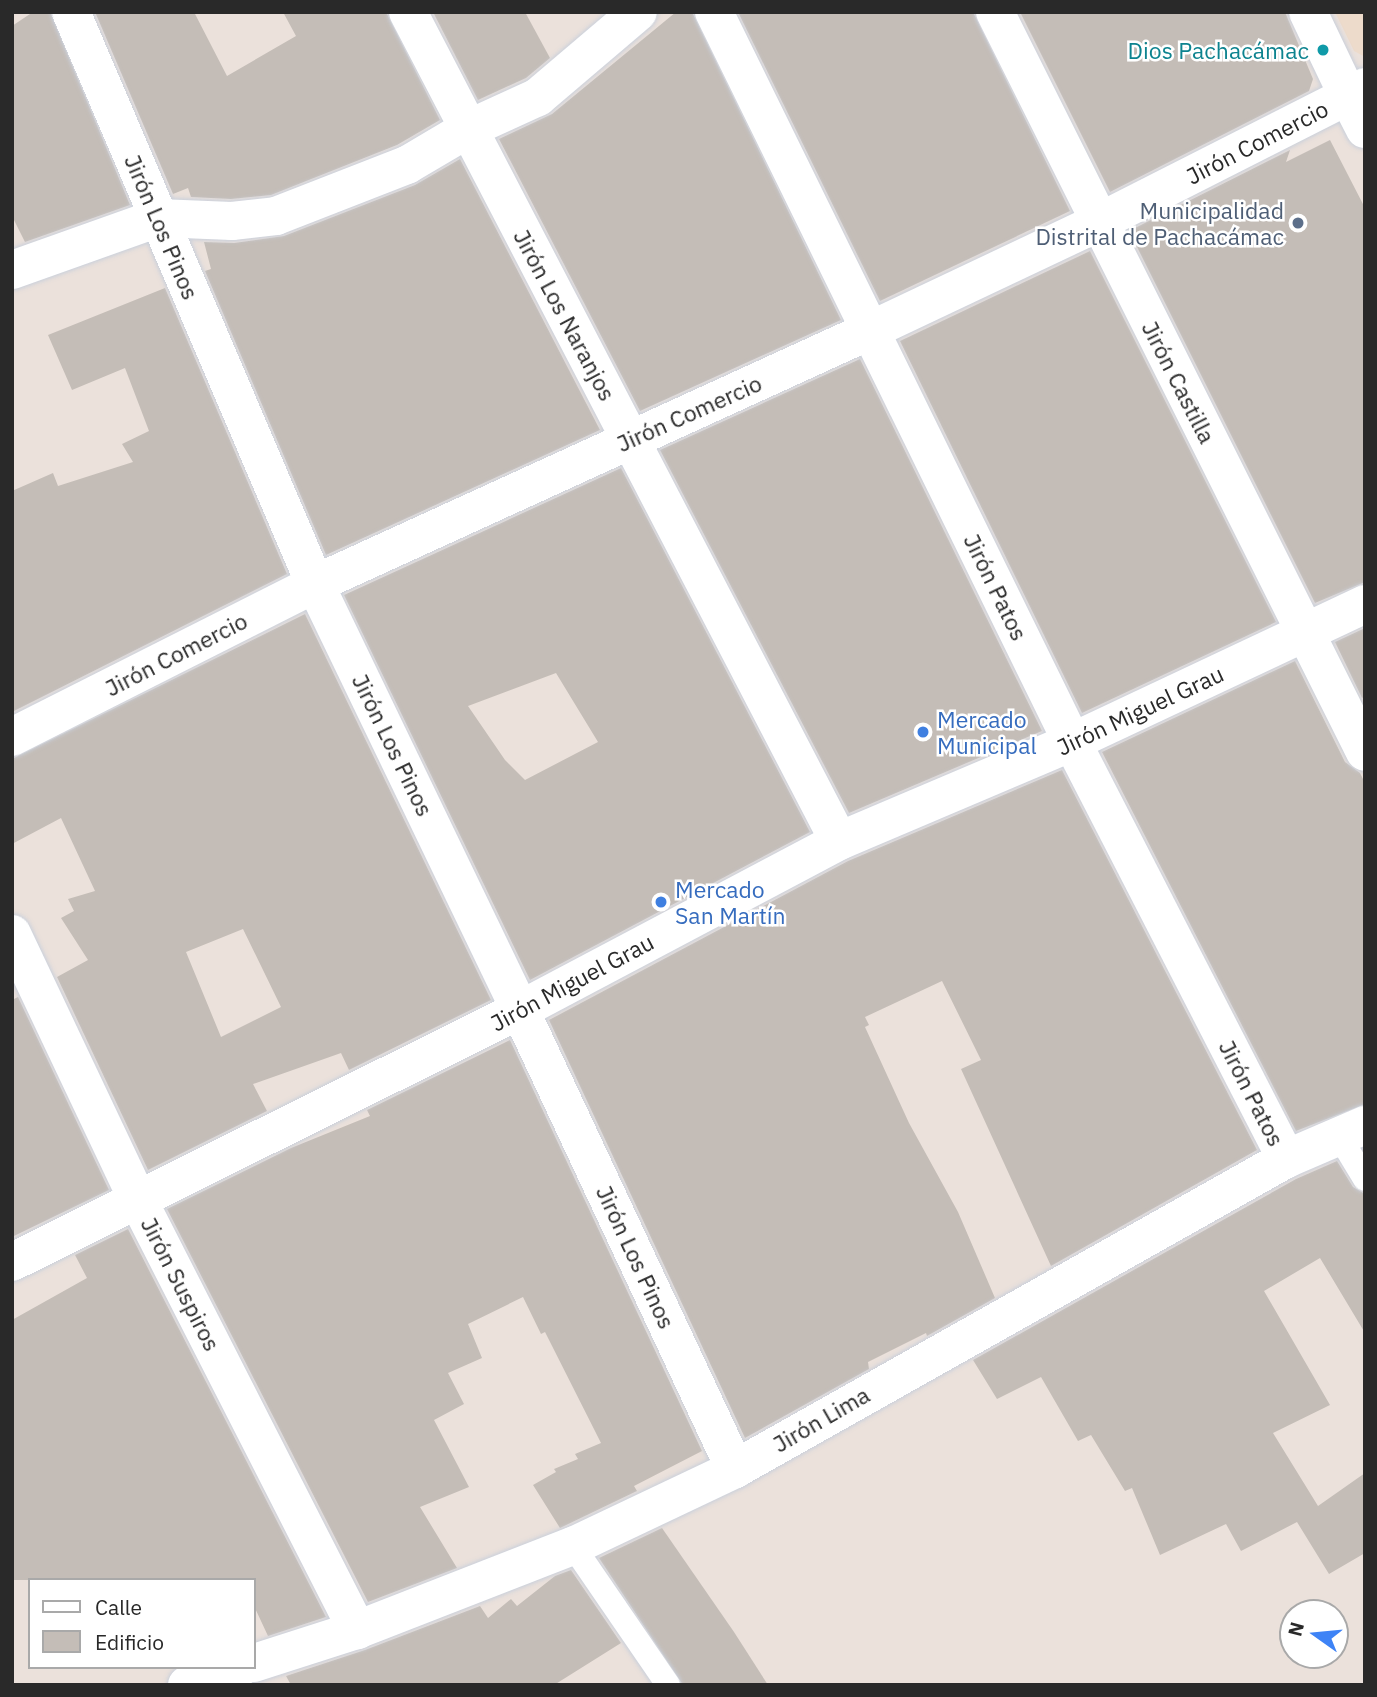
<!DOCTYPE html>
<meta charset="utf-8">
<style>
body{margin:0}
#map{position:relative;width:1377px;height:1697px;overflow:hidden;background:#ebe1db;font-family:"IBM Plex Sans",sans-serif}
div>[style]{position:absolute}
.education>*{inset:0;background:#eddbcb}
.building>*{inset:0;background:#c4bdb7}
.roads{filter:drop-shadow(0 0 2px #cad0db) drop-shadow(0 0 2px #cad0db)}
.service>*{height:24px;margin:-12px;padding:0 12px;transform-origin:12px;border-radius:12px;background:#fff}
.pedestrian>*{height:38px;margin:-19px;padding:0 19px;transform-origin:19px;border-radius:19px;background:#fff}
.minor>*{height:38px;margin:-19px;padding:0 19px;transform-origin:19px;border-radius:19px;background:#fff}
.dots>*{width:19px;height:19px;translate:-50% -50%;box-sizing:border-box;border:4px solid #fff;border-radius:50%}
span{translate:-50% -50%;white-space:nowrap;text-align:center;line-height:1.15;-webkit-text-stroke:5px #fff;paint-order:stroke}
.culture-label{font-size:23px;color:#0d838f}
.right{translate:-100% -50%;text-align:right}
.street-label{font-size:23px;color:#292929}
.service-label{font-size:23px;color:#4e5e75}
.shop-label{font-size:23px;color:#366cbe}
.left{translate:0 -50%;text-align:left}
.frame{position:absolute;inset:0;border:14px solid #292929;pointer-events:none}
.legend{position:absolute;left:28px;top:1578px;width:228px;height:91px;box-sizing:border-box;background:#fff;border:2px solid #a9a9a9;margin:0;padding:9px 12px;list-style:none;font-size:21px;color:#292929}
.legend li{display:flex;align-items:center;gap:14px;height:35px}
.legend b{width:35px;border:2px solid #a9a9a9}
.north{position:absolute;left:1279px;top:1599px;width:70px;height:70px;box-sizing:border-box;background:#fff;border:2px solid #a9a9a9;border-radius:50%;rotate:285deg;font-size:19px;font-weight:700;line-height:28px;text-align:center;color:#292929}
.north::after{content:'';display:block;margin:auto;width:24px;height:32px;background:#3e83f6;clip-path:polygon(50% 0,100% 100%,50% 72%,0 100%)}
</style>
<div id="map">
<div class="education">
<div style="clip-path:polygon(1335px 12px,1365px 12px,1365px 57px,1354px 51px)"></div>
</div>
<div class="building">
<div style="clip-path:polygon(33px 12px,50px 12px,130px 205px,25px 242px,12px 216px,12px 26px)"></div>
<div style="clip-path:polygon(95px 12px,194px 12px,227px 76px,296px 36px,283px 12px,386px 12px,440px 120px,397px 145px,271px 195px,231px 199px,191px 197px,188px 188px,173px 194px)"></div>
<div style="clip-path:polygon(433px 12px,525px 12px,550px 58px,526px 78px,478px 100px)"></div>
<div style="clip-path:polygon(676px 12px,692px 12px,841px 320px,640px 411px,499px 139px,552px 114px)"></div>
<div style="clip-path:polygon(738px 12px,973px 12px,1070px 211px,880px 301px)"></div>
<div style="clip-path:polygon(1020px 12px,1285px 12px,1313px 79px,1309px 91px,1110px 192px)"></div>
<div style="clip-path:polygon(1330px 140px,1365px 208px,1365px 582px,1315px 603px,1129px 231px,1290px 150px,1286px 162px)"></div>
<div style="clip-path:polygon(460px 159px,600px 430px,326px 555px,205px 271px,211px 269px,204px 242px,234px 243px,284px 236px,415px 185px)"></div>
<div style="clip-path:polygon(1090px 251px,1276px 622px,1082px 713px,900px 341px)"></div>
<div style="clip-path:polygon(165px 288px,287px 574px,12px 712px,12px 491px,53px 473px,58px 486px,133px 462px,122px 444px,149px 431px,125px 368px,72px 390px,48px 335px)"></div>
<div style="clip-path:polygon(860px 359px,1042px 731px,849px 813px,660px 450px)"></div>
<div style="clip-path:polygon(evenodd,621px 468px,810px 832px,530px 980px,344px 595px,621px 468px,556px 673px,598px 742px,525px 780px,505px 760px,468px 706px,556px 673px)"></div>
<div style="clip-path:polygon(evenodd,305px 614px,491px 1000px,349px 1070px,341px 1053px,253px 1084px,267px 1111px,148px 1170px,57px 977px,88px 960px,61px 918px,74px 911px,68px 899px,95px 891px,61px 818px,12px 844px,12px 759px,305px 614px,243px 929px,281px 1007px,221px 1037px,186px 952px,243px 929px)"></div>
<div style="clip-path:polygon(1365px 628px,1365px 696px,1362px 698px,1335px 642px)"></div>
<div style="clip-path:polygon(1295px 661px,1345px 762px,1360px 773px,1365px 783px,1365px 1104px,1296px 1131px,1102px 752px)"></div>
<div style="clip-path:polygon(1062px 770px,1257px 1150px,1051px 1266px,961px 1069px,981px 1060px,942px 981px,865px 1017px,869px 1025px,865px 1027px,909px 1123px,958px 1212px,995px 1298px,927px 1336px,926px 1333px,868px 1362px,869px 1369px,745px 1438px,549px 1020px,848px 861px)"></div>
<div style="clip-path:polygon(18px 997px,109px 1190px,12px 1237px,12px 1000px)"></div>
<div style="clip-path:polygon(510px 1040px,702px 1451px,634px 1486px,637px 1491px,560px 1528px,533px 1485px,556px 1472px,554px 1469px,578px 1459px,575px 1454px,601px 1443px,545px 1332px,541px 1334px,523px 1297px,468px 1324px,482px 1358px,448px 1373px,464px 1404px,434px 1420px,469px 1487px,420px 1507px,457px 1568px,368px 1602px,167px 1209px,291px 1148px,370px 1116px,367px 1110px)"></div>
<div style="clip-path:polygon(1337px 1161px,1353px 1187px,1365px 1194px,1365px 1333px,1320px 1258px,1264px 1291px,1330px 1405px,1273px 1433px,1318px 1506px,1365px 1473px,1365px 1553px,1329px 1574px,1297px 1522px,1241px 1551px,1226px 1524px,1160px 1555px,1132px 1488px,1125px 1491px,1091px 1435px,1078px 1441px,1041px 1377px,997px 1399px,973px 1360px,1296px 1179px)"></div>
<div style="clip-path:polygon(128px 1229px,326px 1617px,268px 1636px,254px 1606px,254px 1580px,12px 1580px,12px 1320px,87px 1278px,75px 1255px)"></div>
<div style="clip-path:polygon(662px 1528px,734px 1632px,768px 1685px,683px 1685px,599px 1558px)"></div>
<div style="clip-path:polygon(571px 1570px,621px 1643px,554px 1685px,291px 1685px,286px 1676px,365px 1650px,480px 1606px,488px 1618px,511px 1599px,517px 1606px,555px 1576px)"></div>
</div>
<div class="roads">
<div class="service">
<div style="left:1339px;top:1136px;width:50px;rotate:58.8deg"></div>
<div style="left:573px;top:1546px;width:168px;rotate:55.6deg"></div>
</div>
<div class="pedestrian">
<div style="left:1308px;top:12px;width:93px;rotate:64.5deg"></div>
<div style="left:12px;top:270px;width:155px;rotate:-19.6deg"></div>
<div style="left:158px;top:218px;width:74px;rotate:2.3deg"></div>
<div style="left:232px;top:221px;width:44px;rotate:-6.5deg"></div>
<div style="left:276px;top:216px;width:141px;rotate:-21.3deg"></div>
<div style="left:407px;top:165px;width:71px;rotate:-30.5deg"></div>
<div style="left:468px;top:129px;width:77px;rotate:-24.6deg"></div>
<div style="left:538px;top:97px;width:131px;rotate:-40.4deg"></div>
</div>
<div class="minor">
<div style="left:71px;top:12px;width:622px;rotate:66.9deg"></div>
<div style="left:315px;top:584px;width:473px;rotate:64.3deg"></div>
<div style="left:520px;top:1010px;width:507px;rotate:64.9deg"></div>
<div style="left:408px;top:12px;width:934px;rotate:62.53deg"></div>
<div style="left:714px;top:12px;width:813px;rotate:63.88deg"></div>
<div style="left:1072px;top:742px;width:469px;rotate:62.8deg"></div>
<div style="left:995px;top:12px;width:827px;rotate:63.43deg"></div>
<div style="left:1348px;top:96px;width:37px;rotate:63deg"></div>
<div style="left:12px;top:737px;width:339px;rotate:-26.8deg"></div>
<div style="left:315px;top:584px;width:611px;rotate:-24.55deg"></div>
<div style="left:871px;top:330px;width:252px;rotate:-25.3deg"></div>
<div style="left:1099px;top:222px;width:298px;rotate:-26.9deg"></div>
<div style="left:12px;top:934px;width:294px;rotate:64.7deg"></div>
<div style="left:138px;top:1200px;width:483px;rotate:63deg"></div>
<div style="left:12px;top:1262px;width:567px;rotate:-26.38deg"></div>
<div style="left:520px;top:1010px;width:361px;rotate:-27.9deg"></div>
<div style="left:839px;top:841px;width:253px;rotate:-23deg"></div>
<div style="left:1072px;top:742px;width:324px;rotate:-25.2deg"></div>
<div style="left:254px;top:1663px;width:108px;rotate:-17.8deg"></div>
<div style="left:357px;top:1630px;width:232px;rotate:-21.3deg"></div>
<div style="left:573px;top:1546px;width:179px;rotate:-25.4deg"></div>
<div style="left:735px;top:1469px;width:632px;rotate:-29.36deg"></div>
<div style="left:1286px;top:1159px;width:86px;rotate:-23.3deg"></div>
<div style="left:187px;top:1685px;width:57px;rotate:-18.4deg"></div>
</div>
</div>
<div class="dots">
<div style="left:1323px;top:50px;background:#0f9aa8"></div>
<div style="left:1298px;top:223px;background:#5c6f8a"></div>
<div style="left:923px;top:732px;background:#3f7fe0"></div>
<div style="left:661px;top:902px;background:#3f7fe0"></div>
</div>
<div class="culture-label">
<span class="right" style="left:1309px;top:50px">Dios Pachacámac</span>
</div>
<div class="street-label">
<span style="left:1257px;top:142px;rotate:-27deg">Jirón Comercio</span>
<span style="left:162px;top:227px;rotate:67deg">Jirón Los Pinos</span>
<span style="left:565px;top:315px;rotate:62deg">Jirón Los Naranjos</span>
<span style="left:1179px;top:382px;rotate:63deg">Jirón Castilla</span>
<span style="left:689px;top:413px;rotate:-24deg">Jirón Comercio</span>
<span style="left:996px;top:587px;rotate:64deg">Jirón Patos</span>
<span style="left:176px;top:654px;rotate:-27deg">Jirón Comercio</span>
<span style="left:1140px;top:710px;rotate:-25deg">Jirón Miguel Grau</span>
<span style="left:393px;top:745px;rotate:64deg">Jirón Los Pinos</span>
<span style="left:572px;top:982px;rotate:-28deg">Jirón Miguel Grau</span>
<span style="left:1252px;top:1093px;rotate:63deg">Jirón Patos</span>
<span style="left:636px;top:1257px;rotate:65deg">Jirón Los Pinos</span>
<span style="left:181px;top:1284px;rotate:63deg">Jirón Suspiros</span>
<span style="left:821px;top:1419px;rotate:-30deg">Jirón Lima</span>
</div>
<div class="service-label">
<span class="right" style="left:1284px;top:223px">Municipalidad<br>Distrital de Pachacámac</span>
</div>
<div class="shop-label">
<span class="left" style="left:937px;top:732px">Mercado<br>Municipal</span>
<span class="left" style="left:675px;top:902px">Mercado<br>San Martín</span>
</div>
<div class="frame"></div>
<ul class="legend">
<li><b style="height:9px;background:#fff"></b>Calle</li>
<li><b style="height:19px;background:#c4bdb7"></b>Edificio</li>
</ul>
<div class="north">N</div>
</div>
